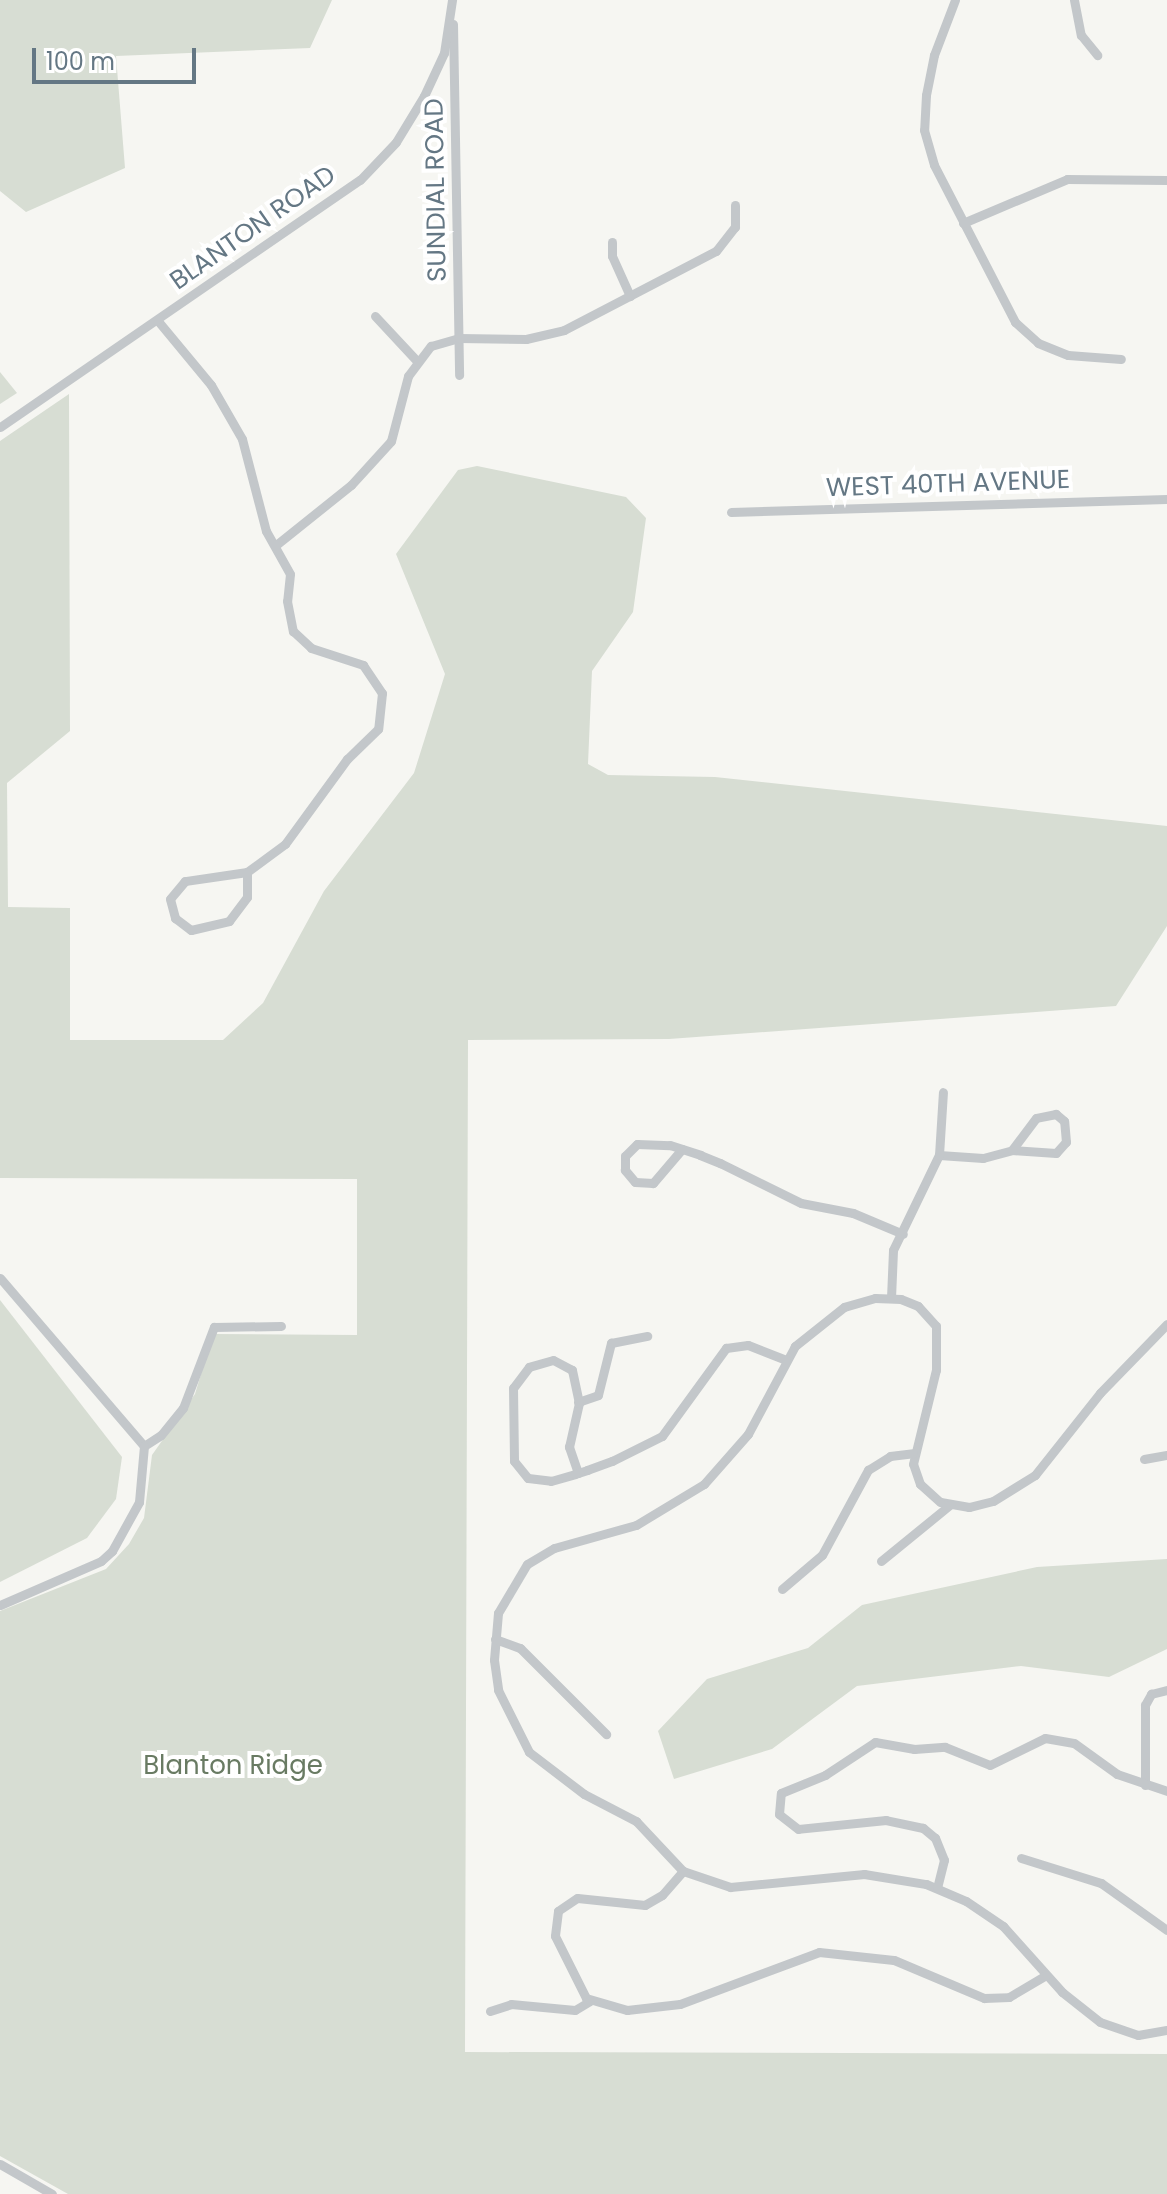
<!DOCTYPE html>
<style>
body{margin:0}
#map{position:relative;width:1167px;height:2194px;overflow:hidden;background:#f6f6f2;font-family:Poppins,sans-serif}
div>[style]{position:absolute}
.green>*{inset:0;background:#d7ddd3}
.street>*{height:9px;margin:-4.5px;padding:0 4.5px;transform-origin:4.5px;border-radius:4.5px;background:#c3c7ca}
span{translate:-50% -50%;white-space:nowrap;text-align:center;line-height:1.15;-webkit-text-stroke:8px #fff;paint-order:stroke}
.street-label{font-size:26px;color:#647784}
.park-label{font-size:26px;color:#697b63}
.scale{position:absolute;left:32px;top:48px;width:164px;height:36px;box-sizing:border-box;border:4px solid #647784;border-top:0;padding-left:10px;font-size:24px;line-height:28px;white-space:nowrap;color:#647784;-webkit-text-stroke:6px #fff;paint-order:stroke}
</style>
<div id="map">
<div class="green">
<div style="clip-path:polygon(0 0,332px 0,310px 48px,116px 56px,125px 168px,26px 212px,0 191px)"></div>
<div style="clip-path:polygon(0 372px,17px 393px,0 404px)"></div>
<div style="clip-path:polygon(69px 394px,70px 731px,7px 783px,8px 907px,70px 908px,70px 1040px,223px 1040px,263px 1003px,324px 891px,414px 773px,445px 674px,396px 554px,458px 470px,477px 466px,626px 497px,646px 518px,633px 612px,592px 671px,588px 764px,608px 775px,715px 777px,1167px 826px,1167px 926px,1116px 1006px,669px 1039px,468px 1040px,465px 2052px,1167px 2054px,1167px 2194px,68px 2194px,0 2156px,0 1611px,106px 1569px,129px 1544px,144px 1518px,152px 1455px,195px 1394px,213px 1334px,357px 1335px,357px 1179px,0 1178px,0 441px)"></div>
<div style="clip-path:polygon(0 1300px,122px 1457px,116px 1499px,87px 1538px,0 1582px)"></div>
<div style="clip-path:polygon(1167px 1559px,1167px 1649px,1109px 1677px,1021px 1666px,857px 1686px,772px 1749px,674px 1779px,658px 1731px,707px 1679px,808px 1648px,862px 1605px,1037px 1567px)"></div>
</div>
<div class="street">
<div style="left:955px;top:0;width:59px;rotate:110.9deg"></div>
<div style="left:934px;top:55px;width:41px;rotate:101.3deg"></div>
<div style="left:926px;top:95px;width:35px;rotate:93deg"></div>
<div style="left:924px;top:130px;width:36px;rotate:74deg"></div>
<div style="left:934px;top:165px;width:177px;rotate:62.7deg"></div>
<div style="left:1015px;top:322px;width:31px;rotate:42deg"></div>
<div style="left:1038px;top:343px;width:32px;rotate:22deg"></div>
<div style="left:1068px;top:355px;width:53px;rotate:4.3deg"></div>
<div style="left:1074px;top:0;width:36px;rotate:79deg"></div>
<div style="left:1081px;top:35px;width:26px;rotate:51deg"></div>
<div style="left:453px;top:24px;width:351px;rotate:89deg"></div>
<div style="left:963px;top:223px;width:113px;rotate:-22.9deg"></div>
<div style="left:1067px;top:179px;width:100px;rotate:0.6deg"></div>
<div style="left:612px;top:242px;width:14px;rotate:90deg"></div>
<div style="left:612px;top:256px;width:44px;rotate:65.8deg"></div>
<div style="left:375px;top:316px;width:62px;rotate:47deg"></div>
<div style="left:158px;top:321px;width:83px;rotate:50.4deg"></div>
<div style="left:211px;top:385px;width:62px;rotate:60.1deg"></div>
<div style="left:242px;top:439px;width:95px;rotate:75.4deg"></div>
<div style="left:266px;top:531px;width:49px;rotate:60.8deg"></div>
<div style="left:290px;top:574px;width:27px;rotate:96deg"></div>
<div style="left:287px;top:601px;width:31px;rotate:79deg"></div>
<div style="left:293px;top:631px;width:25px;rotate:43deg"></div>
<div style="left:311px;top:648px;width:55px;rotate:18.1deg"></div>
<div style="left:363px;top:665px;width:34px;rotate:56deg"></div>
<div style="left:382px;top:693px;width:36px;rotate:96deg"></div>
<div style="left:378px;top:729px;width:43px;rotate:135.9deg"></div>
<div style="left:347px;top:759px;width:105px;rotate:126.1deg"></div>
<div style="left:285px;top:844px;width:47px;rotate:143.6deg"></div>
<div style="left:247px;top:872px;width:63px;rotate:171.7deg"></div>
<div style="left:185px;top:881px;width:23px;rotate:130deg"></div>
<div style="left:170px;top:899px;width:20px;rotate:75deg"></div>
<div style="left:175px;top:918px;width:20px;rotate:37deg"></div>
<div style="left:191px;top:930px;width:39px;rotate:-13deg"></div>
<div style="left:229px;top:921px;width:30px;rotate:-53deg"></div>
<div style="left:247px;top:897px;width:25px;rotate:-90deg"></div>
<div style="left:0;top:427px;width:437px;rotate:-34.5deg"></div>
<div style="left:360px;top:180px;width:52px;rotate:-46.5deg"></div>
<div style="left:396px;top:142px;width:54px;rotate:-58.7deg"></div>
<div style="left:424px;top:96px;width:47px;rotate:-65.1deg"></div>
<div style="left:444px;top:53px;width:54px;rotate:-81.4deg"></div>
<div style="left:731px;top:512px;width:436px;rotate:-1.7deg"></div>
<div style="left:276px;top:545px;width:96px;rotate:-38.7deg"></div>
<div style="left:351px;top:485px;width:59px;rotate:-47.7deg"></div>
<div style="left:391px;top:441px;width:67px;rotate:-75.3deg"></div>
<div style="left:408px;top:376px;width:38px;rotate:-53deg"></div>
<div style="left:431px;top:346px;width:29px;rotate:-16deg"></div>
<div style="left:459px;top:338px;width:67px;rotate:0.9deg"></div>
<div style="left:526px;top:339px;width:39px;rotate:-13deg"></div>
<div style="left:564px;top:330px;width:171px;rotate:-27.5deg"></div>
<div style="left:716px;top:251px;width:31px;rotate:-52deg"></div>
<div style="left:735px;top:227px;width:22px;rotate:-90deg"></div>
<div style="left:682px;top:1149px;width:45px;rotate:130.5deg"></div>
<div style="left:653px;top:1183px;width:18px;rotate:-177deg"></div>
<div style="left:635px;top:1182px;width:16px;rotate:-130deg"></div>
<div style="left:625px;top:1170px;width:14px;rotate:-90deg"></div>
<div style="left:625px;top:1156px;width:17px;rotate:-45deg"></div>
<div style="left:637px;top:1144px;width:33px;rotate:2deg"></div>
<div style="left:670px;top:1145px;width:32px;rotate:18deg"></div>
<div style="left:700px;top:1155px;width:22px;rotate:22deg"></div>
<div style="left:720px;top:1163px;width:90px;rotate:26.3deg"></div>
<div style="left:801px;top:1203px;width:53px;rotate:10.9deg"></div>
<div style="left:853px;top:1213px;width:54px;rotate:22.8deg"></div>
<div style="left:939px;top:1155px;width:44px;rotate:3.9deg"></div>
<div style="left:983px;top:1158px;width:30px;rotate:-15deg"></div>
<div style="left:1012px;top:1150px;width:44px;rotate:3.9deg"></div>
<div style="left:1056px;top:1153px;width:15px;rotate:-48deg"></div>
<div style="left:1066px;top:1142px;width:21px;rotate:-95deg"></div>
<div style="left:1064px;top:1121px;width:11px;rotate:-139deg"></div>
<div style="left:1056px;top:1114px;width:20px;rotate:169deg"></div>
<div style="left:1036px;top:1118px;width:40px;rotate:127deg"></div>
<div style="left:0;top:1278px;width:221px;rotate:49.4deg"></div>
<div style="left:891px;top:1298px;width:48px;rotate:-87.6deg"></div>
<div style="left:893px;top:1250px;width:106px;rotate:-64.2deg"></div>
<div style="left:939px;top:1155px;width:63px;rotate:-86.4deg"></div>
<div style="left:1167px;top:1324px;width:96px;rotate:134.2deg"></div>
<div style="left:1100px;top:1393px;width:105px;rotate:128.4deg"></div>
<div style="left:1035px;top:1475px;width:49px;rotate:148.2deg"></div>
<div style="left:993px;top:1501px;width:25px;rotate:166deg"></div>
<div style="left:969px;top:1507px;width:29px;rotate:-170deg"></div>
<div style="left:940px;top:1502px;width:27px;rotate:-138deg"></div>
<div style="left:920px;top:1484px;width:21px;rotate:-109deg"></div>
<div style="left:913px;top:1464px;width:97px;rotate:-76.3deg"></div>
<div style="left:936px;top:1370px;width:44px;rotate:-90deg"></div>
<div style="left:936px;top:1326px;width:27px;rotate:-132deg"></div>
<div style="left:918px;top:1306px;width:18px;rotate:-158deg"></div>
<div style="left:901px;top:1299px;width:26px;rotate:-178deg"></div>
<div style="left:875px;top:1298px;width:32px;rotate:164deg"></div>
<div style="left:844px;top:1307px;width:63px;rotate:141.5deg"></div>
<div style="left:795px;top:1346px;width:100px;rotate:118.1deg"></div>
<div style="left:748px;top:1434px;width:67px;rotate:131.3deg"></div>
<div style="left:704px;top:1484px;width:79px;rotate:148.9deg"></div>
<div style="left:636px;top:1525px;width:85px;rotate:164.3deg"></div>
<div style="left:554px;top:1548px;width:31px;rotate:149deg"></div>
<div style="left:527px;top:1564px;width:57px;rotate:120.6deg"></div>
<div style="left:498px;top:1613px;width:47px;rotate:94.9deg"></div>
<div style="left:494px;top:1660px;width:30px;rotate:82deg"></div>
<div style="left:498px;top:1690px;width:69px;rotate:63.4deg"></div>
<div style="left:529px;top:1752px;width:69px;rotate:37.4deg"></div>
<div style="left:584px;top:1794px;width:59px;rotate:27.4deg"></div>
<div style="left:636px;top:1821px;width:69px;rotate:46.8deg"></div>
<div style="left:683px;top:1871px;width:50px;rotate:18.8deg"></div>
<div style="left:730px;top:1887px;width:135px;rotate:-5.5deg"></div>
<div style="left:864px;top:1874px;width:63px;rotate:9.2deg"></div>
<div style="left:926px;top:1884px;width:43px;rotate:23deg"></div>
<div style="left:966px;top:1901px;width:45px;rotate:34deg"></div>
<div style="left:1003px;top:1926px;width:89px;rotate:48.2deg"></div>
<div style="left:1062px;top:1992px;width:48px;rotate:38.3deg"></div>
<div style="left:1100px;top:2022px;width:40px;rotate:18.9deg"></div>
<div style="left:1138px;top:2035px;width:29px;rotate:-10deg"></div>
<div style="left:578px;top:1402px;width:21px;rotate:-19deg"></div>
<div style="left:598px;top:1395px;width:54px;rotate:-76deg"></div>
<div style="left:611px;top:1343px;width:37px;rotate:-11deg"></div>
<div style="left:144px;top:1446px;width:20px;rotate:-33deg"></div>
<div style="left:161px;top:1435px;width:35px;rotate:-51deg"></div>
<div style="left:183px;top:1408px;width:87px;rotate:-69.1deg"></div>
<div style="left:214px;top:1327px;width:67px;rotate:-0.9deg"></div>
<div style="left:1144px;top:1459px;width:23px;rotate:-10deg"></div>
<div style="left:578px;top:1473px;width:28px;rotate:-109deg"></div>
<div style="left:569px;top:1447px;width:45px;rotate:-77.2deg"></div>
<div style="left:579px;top:1403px;width:34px;rotate:-102deg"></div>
<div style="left:572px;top:1370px;width:21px;rotate:-152deg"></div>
<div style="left:553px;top:1360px;width:25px;rotate:164deg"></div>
<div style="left:529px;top:1367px;width:26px;rotate:127deg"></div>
<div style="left:513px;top:1388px;width:73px;rotate:89.2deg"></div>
<div style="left:514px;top:1461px;width:22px;rotate:51deg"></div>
<div style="left:528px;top:1478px;width:23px;rotate:7deg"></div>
<div style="left:551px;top:1481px;width:25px;rotate:-16deg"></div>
<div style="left:575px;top:1474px;width:13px;rotate:-18deg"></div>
<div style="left:587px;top:1470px;width:27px;rotate:-20deg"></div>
<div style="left:612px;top:1461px;width:56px;rotate:-26.6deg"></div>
<div style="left:662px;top:1436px;width:109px;rotate:-54deg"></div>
<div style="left:726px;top:1348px;width:22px;rotate:-8deg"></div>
<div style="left:748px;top:1345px;width:41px;rotate:21.5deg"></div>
<div style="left:881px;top:1561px;width:90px;rotate:-39.2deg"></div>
<div style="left:782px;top:1589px;width:52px;rotate:-40.4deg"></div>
<div style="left:822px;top:1555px;width:97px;rotate:-61.6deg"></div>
<div style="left:868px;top:1470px;width:26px;rotate:-32deg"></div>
<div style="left:890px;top:1456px;width:23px;rotate:-7deg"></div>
<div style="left:0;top:1605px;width:110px;rotate:-23.5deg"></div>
<div style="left:101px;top:1561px;width:15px;rotate:-42deg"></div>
<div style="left:112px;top:1551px;width:56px;rotate:-61.1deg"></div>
<div style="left:139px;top:1502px;width:56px;rotate:-84.9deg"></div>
<div style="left:495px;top:1639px;width:27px;rotate:20deg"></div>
<div style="left:520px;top:1648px;width:122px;rotate:45deg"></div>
<div style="left:1145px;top:1785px;width:80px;rotate:-90deg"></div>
<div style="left:1145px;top:1705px;width:13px;rotate:-61deg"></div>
<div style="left:1151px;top:1694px;width:16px;rotate:-14deg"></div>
<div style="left:1021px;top:1858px;width:84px;rotate:17.4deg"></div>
<div style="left:1101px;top:1883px;width:81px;rotate:35.5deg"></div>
<div style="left:683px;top:1871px;width:32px;rotate:131deg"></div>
<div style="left:662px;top:1895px;width:20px;rotate:150deg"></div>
<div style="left:645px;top:1905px;width:68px;rotate:-174.1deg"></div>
<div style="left:577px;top:1898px;width:23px;rotate:146deg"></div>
<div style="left:558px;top:1911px;width:25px;rotate:97deg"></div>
<div style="left:555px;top:1936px;width:69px;rotate:63.4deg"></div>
<div style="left:586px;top:1998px;width:43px;rotate:16.3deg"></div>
<div style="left:627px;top:2010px;width:53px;rotate:-6.5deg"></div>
<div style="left:680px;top:2004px;width:148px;rotate:-20.5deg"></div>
<div style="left:819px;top:1952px;width:75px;rotate:6.1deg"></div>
<div style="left:894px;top:1960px;width:98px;rotate:22.9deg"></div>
<div style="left:984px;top:1998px;width:25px;rotate:-2deg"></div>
<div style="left:1009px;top:1997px;width:43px;rotate:-30.7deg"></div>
<div style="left:937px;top:1888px;width:29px;rotate:-76deg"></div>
<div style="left:944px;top:1860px;width:24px;rotate:-112deg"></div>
<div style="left:935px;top:1838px;width:16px;rotate:-140deg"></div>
<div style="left:923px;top:1828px;width:38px;rotate:-168deg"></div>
<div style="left:886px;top:1820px;width:88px;rotate:174.2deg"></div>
<div style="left:798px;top:1829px;width:24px;rotate:-142deg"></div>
<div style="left:779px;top:1814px;width:21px;rotate:-85deg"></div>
<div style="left:781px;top:1793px;width:48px;rotate:-22.2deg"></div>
<div style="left:825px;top:1775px;width:60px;rotate:-33.4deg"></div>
<div style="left:875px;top:1742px;width:40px;rotate:10deg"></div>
<div style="left:914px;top:1749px;width:31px;rotate:-4deg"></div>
<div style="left:945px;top:1747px;width:48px;rotate:21.8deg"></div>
<div style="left:990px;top:1765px;width:61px;rotate:-26.1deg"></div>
<div style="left:1045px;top:1738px;width:29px;rotate:10deg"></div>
<div style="left:1074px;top:1743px;width:53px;rotate:35.8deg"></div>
<div style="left:1117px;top:1774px;width:53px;rotate:18.8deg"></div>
<div style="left:490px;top:2011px;width:22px;rotate:-18deg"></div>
<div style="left:511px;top:2004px;width:64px;rotate:5.4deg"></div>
<div style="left:575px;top:2010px;width:17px;rotate:-31deg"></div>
<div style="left:0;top:2164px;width:60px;rotate:30deg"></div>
</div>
<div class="street-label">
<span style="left:436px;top:190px;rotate:-91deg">SUNDIAL ROAD</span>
<span style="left:253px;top:228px;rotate:-35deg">BLANTON ROAD</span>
<span style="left:948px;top:484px;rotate:-2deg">WEST 40TH AVENUE</span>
</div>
<div class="park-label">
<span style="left:233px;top:1766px">Blanton Ridge</span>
</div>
<div class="scale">100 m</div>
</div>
